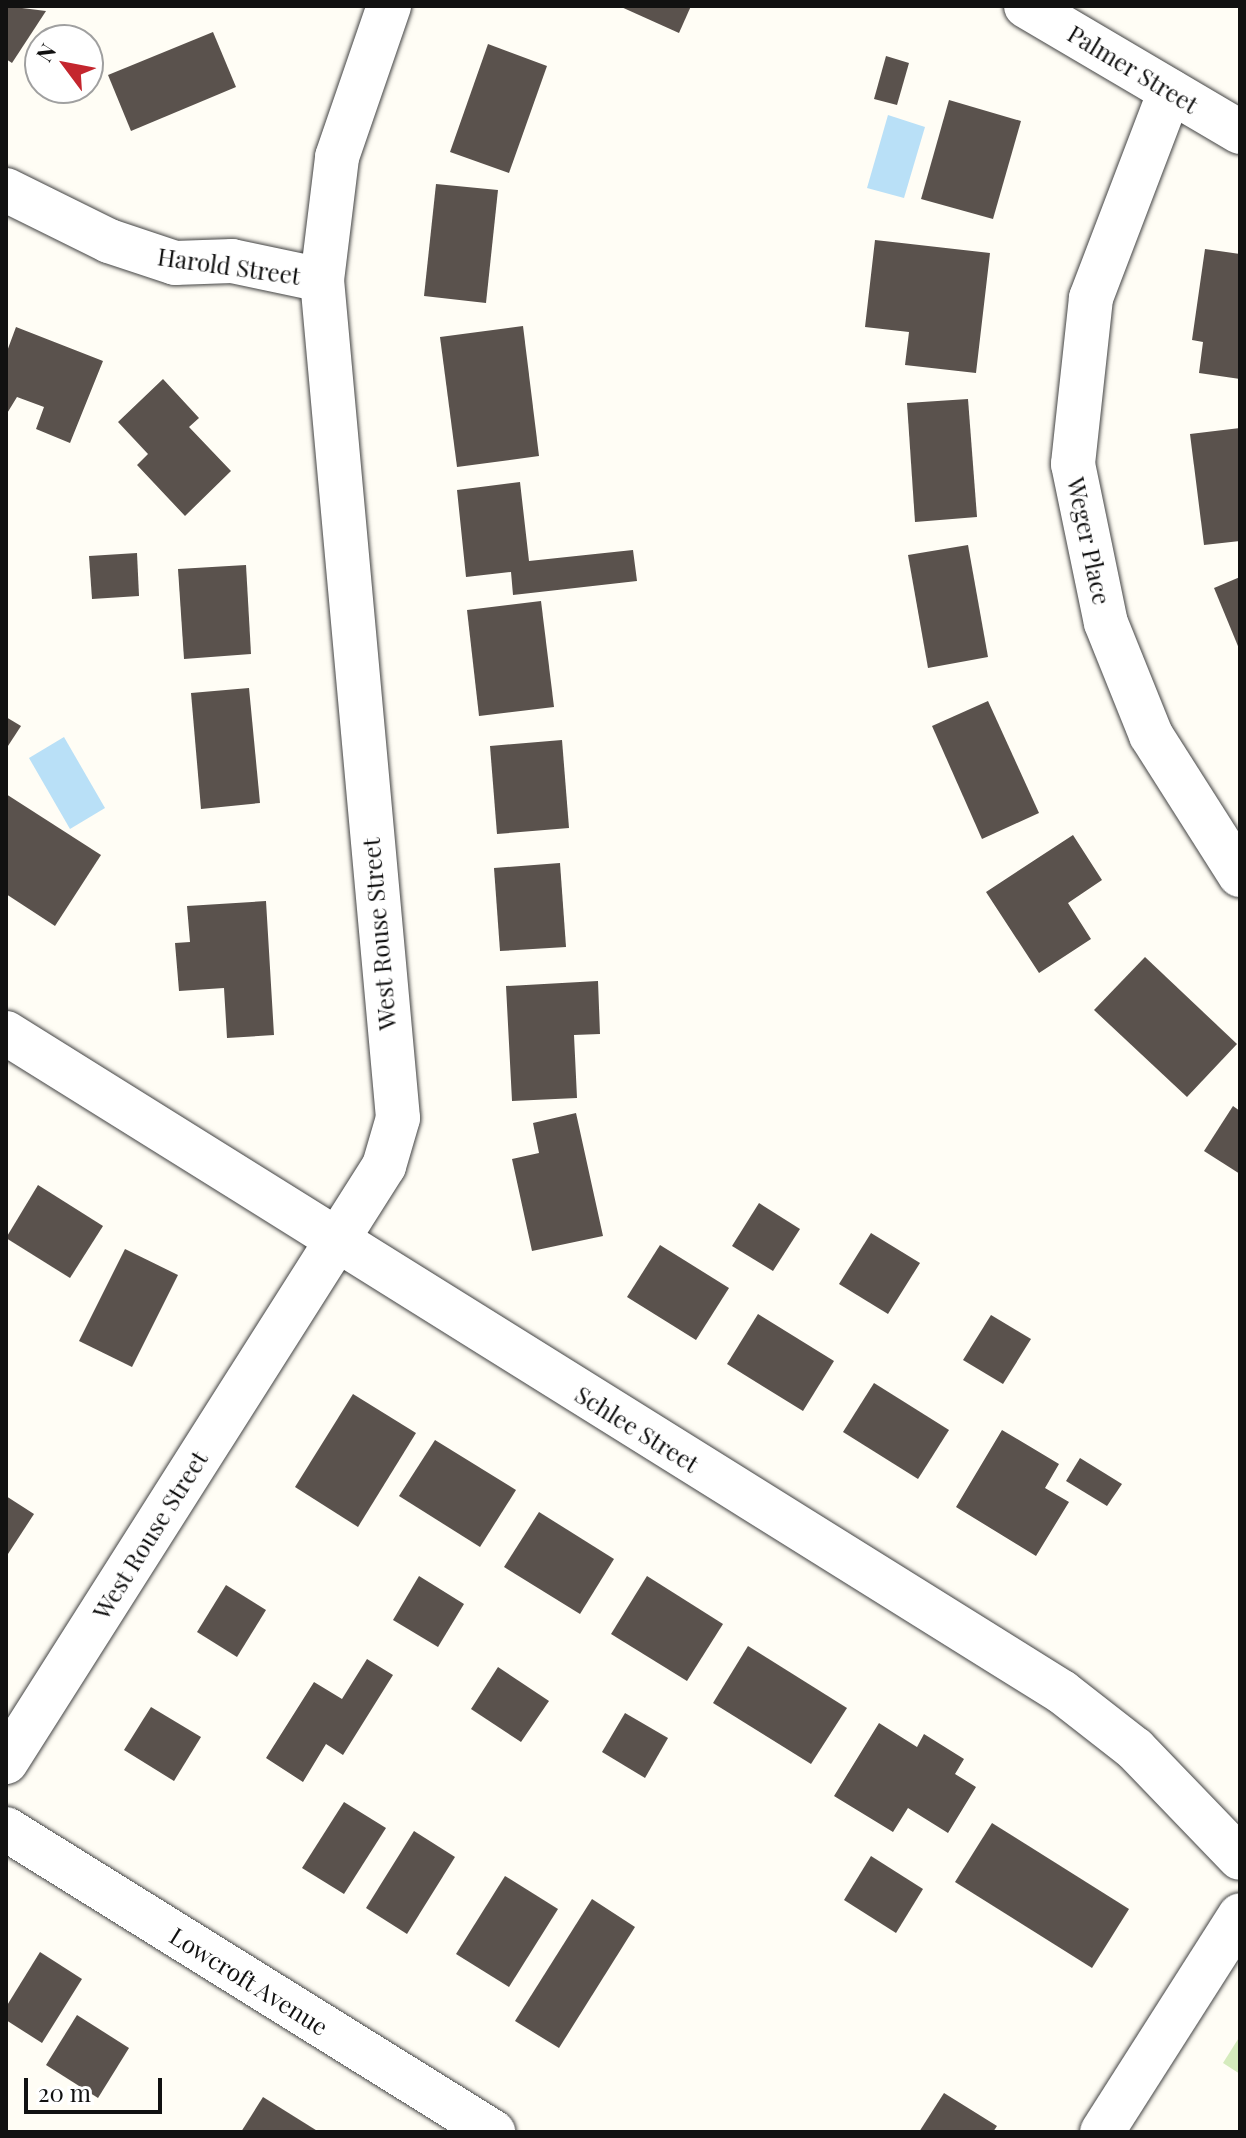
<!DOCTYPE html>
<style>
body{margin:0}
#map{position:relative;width:1246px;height:2138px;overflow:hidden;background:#fffdf5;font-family:"Playfair Display",serif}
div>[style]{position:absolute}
.green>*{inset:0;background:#d5ebbd}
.water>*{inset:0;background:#b9e0f7}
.building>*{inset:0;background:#5a524d}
.roads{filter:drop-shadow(0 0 2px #444) drop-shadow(0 0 2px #444)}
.minor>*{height:44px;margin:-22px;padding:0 22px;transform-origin:22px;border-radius:22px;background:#fff}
span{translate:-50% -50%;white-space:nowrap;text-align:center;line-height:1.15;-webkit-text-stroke:8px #fff;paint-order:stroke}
.street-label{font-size:24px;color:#111}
.frame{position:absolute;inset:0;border:8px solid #111;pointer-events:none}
.north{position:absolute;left:24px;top:24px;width:80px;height:80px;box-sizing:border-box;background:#fff;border:2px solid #a0a0a0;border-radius:50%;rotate:302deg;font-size:22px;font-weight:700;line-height:32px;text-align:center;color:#111}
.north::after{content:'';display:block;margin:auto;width:28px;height:36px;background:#c4262e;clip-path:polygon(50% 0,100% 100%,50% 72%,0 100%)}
.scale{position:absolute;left:24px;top:2078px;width:138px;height:36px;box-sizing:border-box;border:4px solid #111;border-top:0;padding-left:10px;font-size:24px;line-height:28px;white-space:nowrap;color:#111;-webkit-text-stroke:6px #fff;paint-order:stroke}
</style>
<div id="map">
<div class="green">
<div style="clip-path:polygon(1240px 2036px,1240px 2074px,1223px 2063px)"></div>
</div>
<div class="water">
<div style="clip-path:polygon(888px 115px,925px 127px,904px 198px,867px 188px)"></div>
<div style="clip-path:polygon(64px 737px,105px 808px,70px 829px,29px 758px)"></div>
</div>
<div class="building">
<div style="clip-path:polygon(6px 6px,46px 11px,12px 63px,6px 59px)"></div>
<div style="clip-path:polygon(619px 6px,691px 6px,679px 33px)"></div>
<div style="clip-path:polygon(213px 32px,236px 87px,131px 131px,108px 75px)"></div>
<div style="clip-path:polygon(488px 44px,547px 66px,509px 173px,450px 152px)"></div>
<div style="clip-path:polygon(886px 56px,909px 63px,897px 105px,874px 99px)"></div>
<div style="clip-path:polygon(949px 100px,1021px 121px,993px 219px,921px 199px)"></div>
<div style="clip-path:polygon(436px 184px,498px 190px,486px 303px,424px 296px)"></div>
<div style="clip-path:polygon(875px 240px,990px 253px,976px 373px,905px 365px,909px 332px,865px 327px)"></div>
<div style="clip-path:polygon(1205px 249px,1240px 254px,1240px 379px,1199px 373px,1203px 342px,1192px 340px)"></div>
<div style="clip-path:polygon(523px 326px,539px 456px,457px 467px,440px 337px)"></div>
<div style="clip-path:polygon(16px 327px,103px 361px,70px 443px,36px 429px,44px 407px,17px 397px,6px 415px,6px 354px)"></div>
<div style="clip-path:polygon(163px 379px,199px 418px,189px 427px,231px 471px,185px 516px,137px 465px,148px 454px,118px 422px)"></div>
<div style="clip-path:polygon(968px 399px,977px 517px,915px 522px,907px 403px)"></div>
<div style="clip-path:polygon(1240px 428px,1240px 541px,1204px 545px,1190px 434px)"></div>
<div style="clip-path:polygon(520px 482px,529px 561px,633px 550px,637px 581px,513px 595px,511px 572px,466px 577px,457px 490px)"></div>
<div style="clip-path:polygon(968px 545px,988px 657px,928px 668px,908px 555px)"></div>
<div style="clip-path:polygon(137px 553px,139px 596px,92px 599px,89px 556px)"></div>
<div style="clip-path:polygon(246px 565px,251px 654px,184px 659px,178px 569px)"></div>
<div style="clip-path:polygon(1240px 577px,1240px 651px,1214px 588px)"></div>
<div style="clip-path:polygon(541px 601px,554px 707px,479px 716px,467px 610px)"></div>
<div style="clip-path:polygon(249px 688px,260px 803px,201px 809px,191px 693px)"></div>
<div style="clip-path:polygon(988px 701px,1039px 813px,982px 839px,932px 726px)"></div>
<div style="clip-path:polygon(6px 717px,21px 726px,6px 749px)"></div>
<div style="clip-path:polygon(562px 740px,569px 828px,497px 834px,490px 746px)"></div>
<div style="clip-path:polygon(6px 794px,101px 855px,55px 926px,6px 894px)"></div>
<div style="clip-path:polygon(1073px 835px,1102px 880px,1068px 903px,1091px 939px,1039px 973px,986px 892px)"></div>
<div style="clip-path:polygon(560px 863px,566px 947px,500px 951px,494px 868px)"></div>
<div style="clip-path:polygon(266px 901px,274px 1035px,227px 1038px,224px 988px,179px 991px,175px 943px,190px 942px,187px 906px)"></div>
<div style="clip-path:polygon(1145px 957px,1237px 1044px,1187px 1097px,1094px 1010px)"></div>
<div style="clip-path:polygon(598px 981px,600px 1034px,574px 1035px,577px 1098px,512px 1101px,506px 986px)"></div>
<div style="clip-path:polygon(1233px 1106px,1240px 1111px,1240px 1174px,1204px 1151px)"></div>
<div style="clip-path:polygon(576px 1113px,603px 1236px,532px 1251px,512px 1159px,539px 1153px,533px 1123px)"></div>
<div style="clip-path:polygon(38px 1185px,103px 1226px,70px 1278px,6px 1238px)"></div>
<div style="clip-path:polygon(759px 1203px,800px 1229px,773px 1271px,732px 1246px)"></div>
<div style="clip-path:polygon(871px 1233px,920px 1263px,888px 1314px,839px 1284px)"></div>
<div style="clip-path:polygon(660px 1245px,729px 1288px,696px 1340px,627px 1297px)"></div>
<div style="clip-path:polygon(125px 1249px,178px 1275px,132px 1367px,79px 1341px)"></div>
<div style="clip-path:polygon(758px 1314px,834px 1361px,803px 1411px,727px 1364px)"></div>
<div style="clip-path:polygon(991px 1315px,1031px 1339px,1003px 1384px,963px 1360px)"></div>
<div style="clip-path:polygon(874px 1383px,949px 1430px,918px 1479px,843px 1432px)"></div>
<div style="clip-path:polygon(353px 1394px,416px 1433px,358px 1527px,295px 1487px)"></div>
<div style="clip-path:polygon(1002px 1430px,1059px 1464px,1045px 1488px,1069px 1502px,1036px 1556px,956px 1507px)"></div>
<div style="clip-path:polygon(435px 1440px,516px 1490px,480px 1547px,399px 1496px)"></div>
<div style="clip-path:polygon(1080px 1458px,1122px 1484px,1107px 1506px,1066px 1481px)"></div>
<div style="clip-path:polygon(6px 1496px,34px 1514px,6px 1557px)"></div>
<div style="clip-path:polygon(539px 1512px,614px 1559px,580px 1614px,504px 1567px)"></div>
<div style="clip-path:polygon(419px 1576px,464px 1604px,438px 1647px,393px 1620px)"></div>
<div style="clip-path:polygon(647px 1576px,723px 1624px,687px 1681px,611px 1634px)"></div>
<div style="clip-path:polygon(226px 1585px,266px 1610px,237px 1657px,197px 1632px)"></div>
<div style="clip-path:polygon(748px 1646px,847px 1708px,811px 1764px,713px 1703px)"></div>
<div style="clip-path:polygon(367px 1659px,393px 1675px,343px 1755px,326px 1744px,303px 1782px,266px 1758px,314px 1682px,342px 1699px)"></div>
<div style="clip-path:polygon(498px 1667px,549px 1701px,521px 1742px,471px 1709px)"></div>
<div style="clip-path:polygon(151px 1707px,201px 1737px,174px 1781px,124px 1750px)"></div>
<div style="clip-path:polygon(625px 1713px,668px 1738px,645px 1778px,602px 1752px)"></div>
<div style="clip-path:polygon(879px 1723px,917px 1747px,924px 1734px,964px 1759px,955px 1774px,976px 1787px,948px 1833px,908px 1808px,893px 1832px,834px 1796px)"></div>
<div style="clip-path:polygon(344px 1802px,386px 1828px,344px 1894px,302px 1868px)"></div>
<div style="clip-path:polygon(992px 1823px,1129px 1909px,1092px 1968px,955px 1882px)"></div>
<div style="clip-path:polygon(414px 1831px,455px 1857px,407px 1934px,366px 1908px)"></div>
<div style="clip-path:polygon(871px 1856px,923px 1889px,896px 1933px,844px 1900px)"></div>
<div style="clip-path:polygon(505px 1876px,558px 1909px,509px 1987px,456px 1954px)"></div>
<div style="clip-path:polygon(592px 1899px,635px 1927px,559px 2048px,515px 2021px)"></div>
<div style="clip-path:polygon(40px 1952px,82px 1979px,42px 2043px,6px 2020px,6px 2007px)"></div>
<div style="clip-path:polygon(77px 2015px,129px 2048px,98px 2098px,46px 2065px)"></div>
<div style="clip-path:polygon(944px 2093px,997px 2126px,993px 2132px,919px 2132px)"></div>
<div style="clip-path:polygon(263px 2097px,319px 2132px,241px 2132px)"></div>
</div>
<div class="roads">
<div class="minor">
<div style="left:1026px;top:6px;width:248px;rotate:30.5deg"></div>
<div style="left:1170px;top:91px;width:222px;rotate:110.9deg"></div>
<div style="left:1091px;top:298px;width:167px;rotate:96.2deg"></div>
<div style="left:1073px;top:464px;width:162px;rotate:78.3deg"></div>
<div style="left:1106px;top:623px;width:121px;rotate:68.1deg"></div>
<div style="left:1151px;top:735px;width:166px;rotate:57.6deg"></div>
<div style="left:6px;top:190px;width:115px;rotate:26.3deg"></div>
<div style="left:109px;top:241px;width:70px;rotate:18.4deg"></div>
<div style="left:175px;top:263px;width:57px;rotate:-2deg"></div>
<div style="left:232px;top:261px;width:92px;rotate:11.9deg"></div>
<div style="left:6px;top:1033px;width:1245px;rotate:31.97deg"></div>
<div style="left:1062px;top:1692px;width:93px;rotate:38deg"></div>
<div style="left:1135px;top:1749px;width:151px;rotate:46.1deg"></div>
<div style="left:6px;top:1762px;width:706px;rotate:-57.62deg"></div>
<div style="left:384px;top:1166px;width:50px;rotate:-73.7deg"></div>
<div style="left:398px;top:1118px;width:841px;rotate:-95.18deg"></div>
<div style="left:322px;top:280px;width:124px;rotate:-83deg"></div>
<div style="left:337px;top:157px;width:160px;rotate:-71deg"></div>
<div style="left:6px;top:1829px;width:574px;rotate:31.89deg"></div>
<div style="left:1102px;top:2132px;width:257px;rotate:-57.5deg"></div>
</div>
</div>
<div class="street-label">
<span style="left:1133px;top:69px;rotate:31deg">Palmer Street</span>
<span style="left:229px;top:266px;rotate:8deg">Harold Street</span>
<span style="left:1089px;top:541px;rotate:78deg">Weger Place</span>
<span style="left:379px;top:934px;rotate:-95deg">West Rouse Street</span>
<span style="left:637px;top:1429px;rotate:32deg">Schlee Street</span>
<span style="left:150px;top:1535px;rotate:-58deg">West Rouse Street</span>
<span style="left:249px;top:1981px;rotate:32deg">Lowcroft Avenue</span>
</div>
<div class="frame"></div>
<div class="north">N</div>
<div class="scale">20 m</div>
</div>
